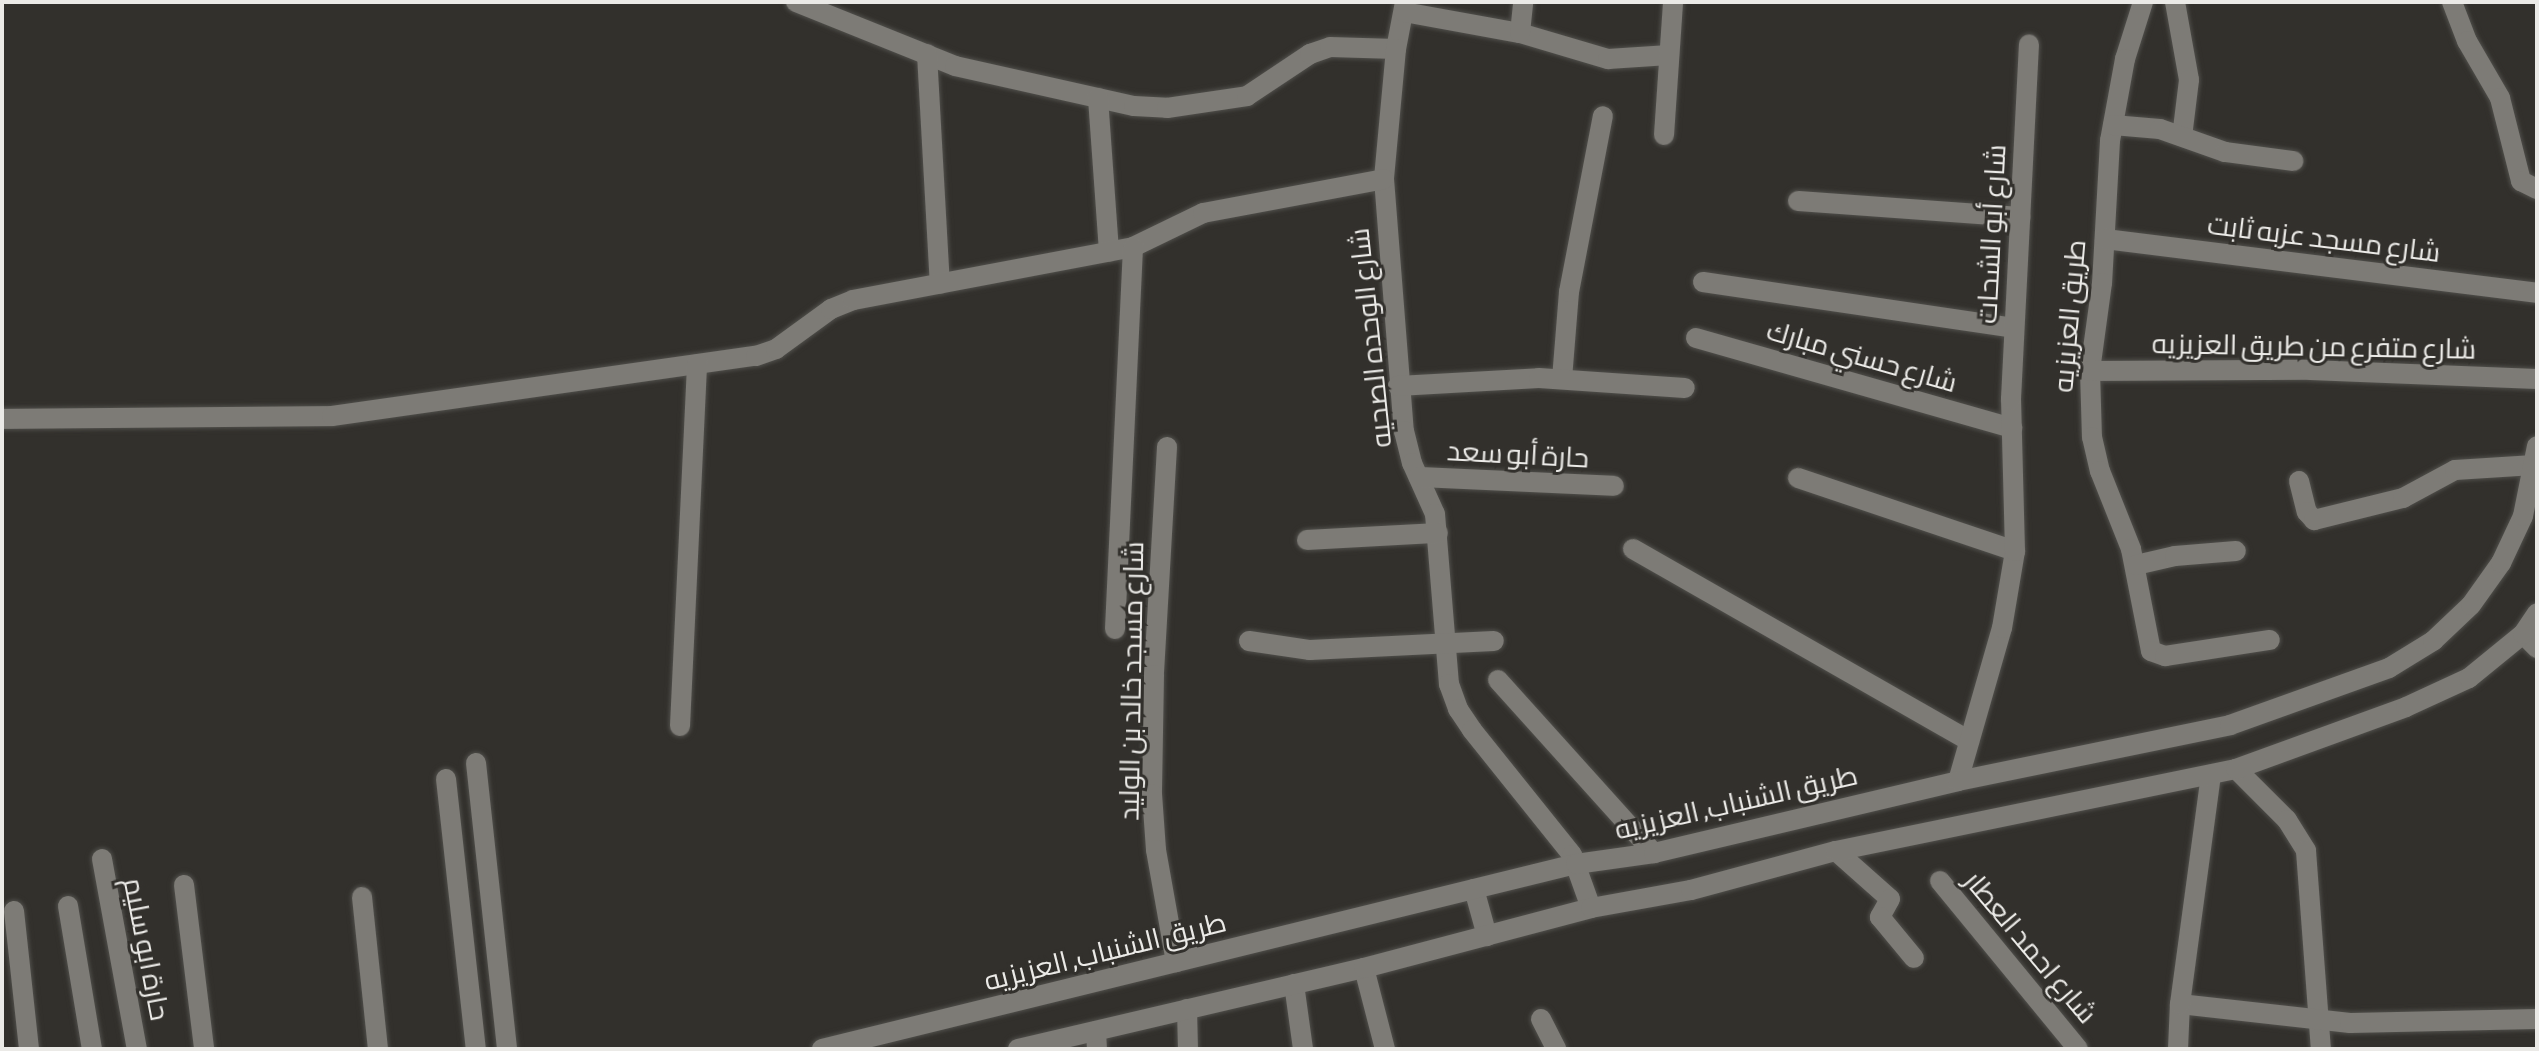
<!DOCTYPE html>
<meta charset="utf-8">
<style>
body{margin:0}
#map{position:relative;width:2539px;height:1051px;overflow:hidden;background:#32302c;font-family:"Asap Condensed",Cairo,sans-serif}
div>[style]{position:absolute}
.roads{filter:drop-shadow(0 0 2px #504f4b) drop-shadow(0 0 2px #504f4b)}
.minor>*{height:20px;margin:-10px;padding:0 10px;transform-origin:10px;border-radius:10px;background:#7d7b76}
.tertiary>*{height:20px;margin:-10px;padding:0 10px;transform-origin:10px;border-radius:10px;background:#7d7b76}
span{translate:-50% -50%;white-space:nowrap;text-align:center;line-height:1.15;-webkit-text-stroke:6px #32302c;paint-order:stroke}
.street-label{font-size:28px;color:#ebeae7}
.frame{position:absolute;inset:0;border:4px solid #ebeae7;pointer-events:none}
</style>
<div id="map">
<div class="roads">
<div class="minor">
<div style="left:796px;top:2px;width:171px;rotate:21.9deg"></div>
<div style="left:955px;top:66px;width:183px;rotate:12.6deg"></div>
<div style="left:1134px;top:106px;width:33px;rotate:3deg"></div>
<div style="left:1167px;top:108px;width:81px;rotate:-8.5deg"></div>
<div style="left:1247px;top:96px;width:76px;rotate:-33.7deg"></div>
<div style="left:1310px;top:54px;width:21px;rotate:-19deg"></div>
<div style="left:1330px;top:47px;width:66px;rotate:1.7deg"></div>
<div style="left:1405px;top:2px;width:48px;rotate:100.8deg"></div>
<div style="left:1396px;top:49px;width:131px;rotate:95.3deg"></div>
<div style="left:1384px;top:179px;width:253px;rotate:85.5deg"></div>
<div style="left:1404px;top:431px;width:33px;rotate:76deg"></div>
<div style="left:1412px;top:463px;width:56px;rotate:65.7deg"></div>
<div style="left:1435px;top:514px;width:171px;rotate:85.3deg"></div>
<div style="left:1449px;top:684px;width:27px;rotate:70deg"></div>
<div style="left:1458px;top:709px;width:25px;rotate:56deg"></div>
<div style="left:1472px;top:730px;width:160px;rotate:51.3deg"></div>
<div style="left:1572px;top:855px;width:56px;rotate:70.3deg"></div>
<div style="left:2143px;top:2px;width:60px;rotate:107.5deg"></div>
<div style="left:2125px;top:59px;width:83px;rotate:100.4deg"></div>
<div style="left:2110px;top:141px;width:142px;rotate:93.2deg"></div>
<div style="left:2102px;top:283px;width:89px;rotate:97.8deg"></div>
<div style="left:2090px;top:371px;width:66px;rotate:88.3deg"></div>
<div style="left:2092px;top:437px;width:35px;rotate:77deg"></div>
<div style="left:2100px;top:471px;width:84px;rotate:68.3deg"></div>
<div style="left:2131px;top:549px;width:104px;rotate:78.9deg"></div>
<div style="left:2151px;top:651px;width:15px;rotate:20deg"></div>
<div style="left:2165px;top:656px;width:106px;rotate:-8.7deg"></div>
<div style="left:2175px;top:2px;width:79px;rotate:79.8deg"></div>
<div style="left:2189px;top:80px;width:57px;rotate:97deg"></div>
<div style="left:2452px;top:2px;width:42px;rotate:69deg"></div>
<div style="left:2467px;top:41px;width:66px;rotate:59.9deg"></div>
<div style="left:2500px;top:98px;width:86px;rotate:75.8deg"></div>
<div style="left:2521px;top:181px;width:18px;rotate:27deg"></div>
<div style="left:1404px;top:12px;width:118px;rotate:10.3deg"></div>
<div style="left:1520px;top:33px;width:92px;rotate:16.5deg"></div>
<div style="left:1608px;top:59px;width:61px;rotate:-3.8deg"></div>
<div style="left:1520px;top:33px;width:31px;rotate:-84deg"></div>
<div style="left:927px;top:54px;width:230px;rotate:86.8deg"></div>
<div style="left:1098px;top:98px;width:154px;rotate:85.9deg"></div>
<div style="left:2113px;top:125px;width:47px;rotate:4.9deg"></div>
<div style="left:2160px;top:129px;width:69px;rotate:19.5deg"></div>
<div style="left:2225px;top:152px;width:69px;rotate:7.5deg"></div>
<div style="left:1664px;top:135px;width:133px;rotate:-86.1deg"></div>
<div style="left:1798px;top:201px;width:223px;rotate:4.1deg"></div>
<div style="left:2105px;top:239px;width:435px;rotate:7.1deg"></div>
<div style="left:1703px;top:282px;width:314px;rotate:8.4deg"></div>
<div style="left:1696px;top:338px;width:329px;rotate:15.9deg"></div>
<div style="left:2090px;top:371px;width:220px;rotate:-0.3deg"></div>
<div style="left:2310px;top:370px;width:227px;rotate:2.3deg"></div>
<div style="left:1562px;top:379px;width:87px;rotate:-85.4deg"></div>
<div style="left:1569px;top:292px;width:179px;rotate:-79.1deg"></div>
<div style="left:1398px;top:386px;width:141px;rotate:-3.2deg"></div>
<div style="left:1539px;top:378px;width:146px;rotate:3.9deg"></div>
<div style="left:2px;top:419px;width:330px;rotate:-0.5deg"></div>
<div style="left:332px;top:416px;width:428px;rotate:-8.1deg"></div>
<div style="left:756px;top:356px;width:21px;rotate:-19deg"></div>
<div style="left:776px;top:349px;width:68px;rotate:-36deg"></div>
<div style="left:831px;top:309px;width:24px;rotate:-22deg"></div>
<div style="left:853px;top:300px;width:285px;rotate:-10.7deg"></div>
<div style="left:1133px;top:247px;width:78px;rotate:-25.9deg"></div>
<div style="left:1203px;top:213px;width:184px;rotate:-10.6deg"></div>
<div style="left:1167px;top:447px;width:228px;rotate:93.3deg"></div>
<div style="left:1154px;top:675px;width:119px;rotate:91deg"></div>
<div style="left:1152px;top:794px;width:56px;rotate:85.9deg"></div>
<div style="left:1156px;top:850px;width:114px;rotate:79.9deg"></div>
<div style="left:1419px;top:477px;width:195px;rotate:2.6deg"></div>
<div style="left:1798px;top:478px;width:229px;rotate:18.6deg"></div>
<div style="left:2299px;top:481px;width:32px;rotate:76deg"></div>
<div style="left:2307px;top:512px;width:11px;rotate:49deg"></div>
<div style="left:2314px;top:520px;width:92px;rotate:-13.9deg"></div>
<div style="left:2403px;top:498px;width:59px;rotate:-28.3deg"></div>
<div style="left:2455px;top:470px;width:79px;rotate:-3.6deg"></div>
<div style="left:1307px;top:540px;width:131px;rotate:-3.1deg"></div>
<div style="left:1633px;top:549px;width:387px;rotate:29.7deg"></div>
<div style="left:2136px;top:565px;width:40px;rotate:-13deg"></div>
<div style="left:2175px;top:556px;width:61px;rotate:-4.7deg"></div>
<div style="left:1115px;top:629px;width:382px;rotate:-87.3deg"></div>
<div style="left:2523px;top:634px;width:20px;rotate:45deg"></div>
<div style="left:1249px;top:641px;width:62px;rotate:8.4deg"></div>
<div style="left:1310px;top:650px;width:184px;rotate:-2.8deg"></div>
<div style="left:1498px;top:680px;width:233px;rotate:48deg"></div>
<div style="left:680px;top:726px;width:362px;rotate:-87.3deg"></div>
<div style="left:476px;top:763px;width:288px;rotate:83.8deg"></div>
<div style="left:2236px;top:769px;width:72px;rotate:45deg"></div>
<div style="left:2287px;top:820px;width:36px;rotate:58deg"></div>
<div style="left:2306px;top:851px;width:199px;rotate:85.7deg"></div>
<div style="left:446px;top:779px;width:272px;rotate:83.7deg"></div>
<div style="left:1958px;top:781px;width:159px;rotate:-74deg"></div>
<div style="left:2002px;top:628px;width:78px;rotate:-80.4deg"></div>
<div style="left:2015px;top:551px;width:152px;rotate:-91.5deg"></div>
<div style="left:2011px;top:399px;width:355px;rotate:-87.1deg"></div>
<div style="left:1836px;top:851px;width:72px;rotate:41.6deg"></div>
<div style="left:1890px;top:899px;width:21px;rotate:119deg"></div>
<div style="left:1880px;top:917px;width:53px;rotate:50.3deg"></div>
<div style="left:102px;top:859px;width:193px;rotate:79.6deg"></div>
<div style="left:1940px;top:881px;width:217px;rotate:50.6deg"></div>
<div style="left:184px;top:885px;width:165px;rotate:83deg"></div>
<div style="left:362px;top:897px;width:153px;rotate:84deg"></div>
<div style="left:68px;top:906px;width:145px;rotate:80.5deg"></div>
<div style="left:14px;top:911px;width:139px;rotate:83.8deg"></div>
<div style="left:1364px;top:968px;width:84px;rotate:75.5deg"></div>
<div style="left:1294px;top:984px;width:66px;rotate:82.1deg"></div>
<div style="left:2180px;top:1004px;width:171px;rotate:6.4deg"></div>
<div style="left:2350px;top:1023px;width:187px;rotate:-1.2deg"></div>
<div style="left:1187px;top:1009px;width:40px;rotate:88.6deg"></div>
<div style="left:1541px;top:1019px;width:34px;rotate:63deg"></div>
<div style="left:1096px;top:1031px;width:18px;rotate:87deg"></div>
<div style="left:2178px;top:1049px;width:45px;rotate:-87.5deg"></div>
<div style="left:2180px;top:1004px;width:231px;rotate:-82.3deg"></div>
</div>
<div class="tertiary">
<div style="left:1474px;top:889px;width:49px;rotate:74.5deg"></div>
<div style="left:822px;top:1049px;width:776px;rotate:-13.79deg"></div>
<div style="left:1576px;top:864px;width:79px;rotate:-8deg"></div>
<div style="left:1654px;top:853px;width:312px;rotate:-13.3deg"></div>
<div style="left:1958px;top:781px;width:278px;rotate:-11.6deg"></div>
<div style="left:2230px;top:725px;width:169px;rotate:-19.7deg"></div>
<div style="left:2389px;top:668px;width:52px;rotate:-31.5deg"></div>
<div style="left:2433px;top:641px;width:52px;rotate:-43.5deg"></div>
<div style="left:2471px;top:605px;width:52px;rotate:-54.5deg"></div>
<div style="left:2501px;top:563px;width:52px;rotate:-64.9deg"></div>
<div style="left:2523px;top:516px;width:71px;rotate:-78.7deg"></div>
<div style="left:1018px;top:1049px;width:355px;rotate:-13.2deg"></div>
<div style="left:1364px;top:968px;width:235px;rotate:-14.8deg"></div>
<div style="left:1591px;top:908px;width:102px;rotate:-10.2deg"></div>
<div style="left:1691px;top:890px;width:150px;rotate:-15.1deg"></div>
<div style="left:1836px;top:851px;width:408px;rotate:-11.6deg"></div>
<div style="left:2236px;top:769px;width:181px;rotate:-20deg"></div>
<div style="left:2406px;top:707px;width:69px;rotate:-24.7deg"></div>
<div style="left:2469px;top:678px;width:70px;rotate:-39.2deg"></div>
<div style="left:2523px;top:634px;width:25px;rotate:-56deg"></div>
</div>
</div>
<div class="street-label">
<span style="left:1991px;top:234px;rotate:-87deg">شارع أبو الشحات</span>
<span style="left:2324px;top:238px;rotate:7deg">شارع مسجد عزبه ثابت</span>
<span style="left:2069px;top:316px;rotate:-85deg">طريق العزيزيه</span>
<span style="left:1370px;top:338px;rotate:-96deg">شارع الوحده الصحيه</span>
<span style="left:2314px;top:346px;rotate:1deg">شارع متفرع من طريق العزيزيه</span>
<span style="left:1862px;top:356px;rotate:16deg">شارع حسني مبارك</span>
<span style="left:1518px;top:454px;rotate:3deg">حارة أبو سعد</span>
<span style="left:1131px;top:681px;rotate:-89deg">شارع مسجد خالد بن الوليد</span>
<span style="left:1736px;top:802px;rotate:-13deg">طريق الشنباب, العزيزيه</span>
<span style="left:2031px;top:947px;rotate:50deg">شارع احمد العطار</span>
<span style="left:147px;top:949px;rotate:79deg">حارة ابو سليم</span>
<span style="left:1105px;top:951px;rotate:-14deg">طريق الشنباب, العزيزيه</span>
</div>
<div class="frame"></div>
</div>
